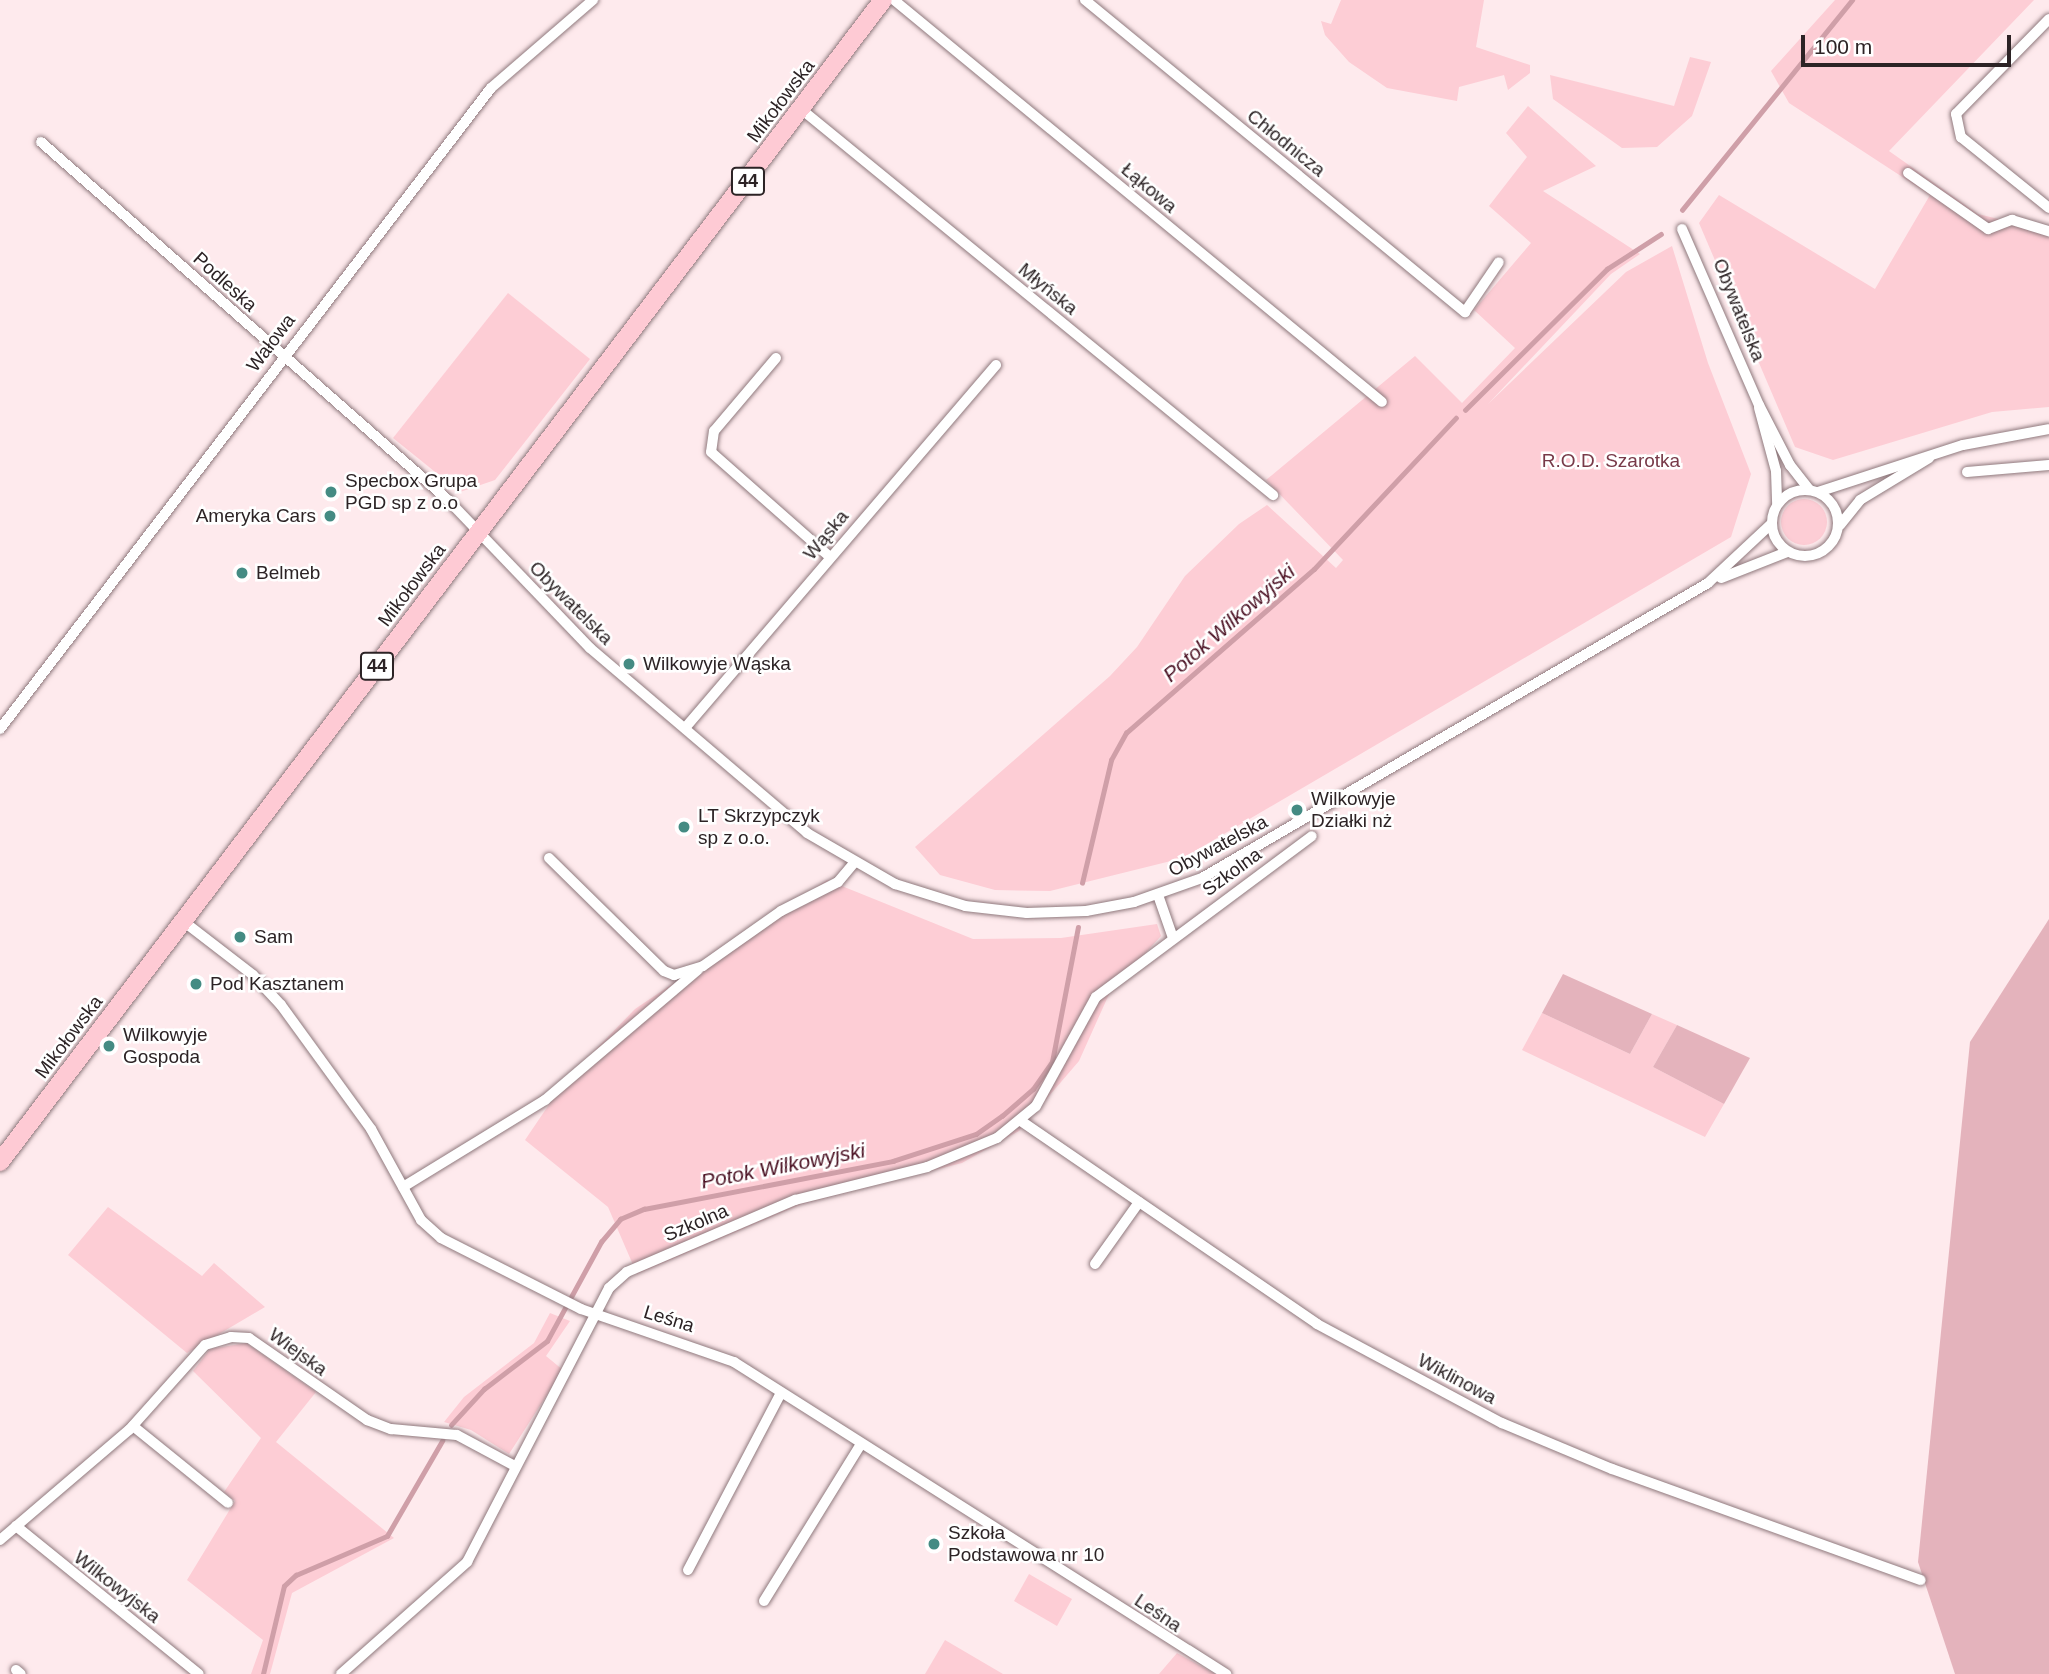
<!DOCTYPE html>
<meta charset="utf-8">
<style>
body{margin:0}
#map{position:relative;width:2049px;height:1674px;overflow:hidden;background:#feeaed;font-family:Helvetica,sans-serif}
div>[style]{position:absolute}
.green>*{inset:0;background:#fdcdd5}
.round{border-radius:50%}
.forest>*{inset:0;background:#e4b3bc}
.stream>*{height:4.5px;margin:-2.25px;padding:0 2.25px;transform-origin:2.25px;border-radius:2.25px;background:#cf9fa8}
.roads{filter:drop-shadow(0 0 2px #8f797d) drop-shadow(0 0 2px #8f797d)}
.minor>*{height:10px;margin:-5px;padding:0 5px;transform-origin:5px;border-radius:5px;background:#fff}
.minor>.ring{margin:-5px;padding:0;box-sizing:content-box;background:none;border:10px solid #fff;border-radius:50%}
.primary>*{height:18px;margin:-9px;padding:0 9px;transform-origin:9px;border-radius:9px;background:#fecad4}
.dots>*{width:19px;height:19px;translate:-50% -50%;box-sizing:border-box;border:4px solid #fff;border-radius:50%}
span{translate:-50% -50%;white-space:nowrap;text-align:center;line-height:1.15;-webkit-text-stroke:5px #fff;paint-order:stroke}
.shield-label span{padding:2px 5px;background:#fff;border:2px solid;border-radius:5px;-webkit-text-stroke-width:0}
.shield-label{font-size:18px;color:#2c2325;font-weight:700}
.street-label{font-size:19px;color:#2c2325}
.park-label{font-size:19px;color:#783a49}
.poi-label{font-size:19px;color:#2c2325}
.left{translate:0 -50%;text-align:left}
.right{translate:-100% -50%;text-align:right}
.water-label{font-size:21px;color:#4a1022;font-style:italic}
.scale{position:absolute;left:1801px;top:35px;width:210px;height:32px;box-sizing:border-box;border:4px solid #2c2325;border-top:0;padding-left:9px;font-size:21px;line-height:24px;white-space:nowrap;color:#2c2325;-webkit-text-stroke:5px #fff;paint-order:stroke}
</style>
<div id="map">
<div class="green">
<div style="clip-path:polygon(1341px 0,1484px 0,1476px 47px,1530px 65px,1530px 73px,1508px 90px,1504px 75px,1459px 87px,1457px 101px,1387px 88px,1349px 62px,1325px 35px,1321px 21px,1331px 24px)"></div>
<div style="clip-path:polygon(1835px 0,2034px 0,1889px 151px,1978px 214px,2031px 227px,2049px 237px,2049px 407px,1992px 412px,1833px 460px,1795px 447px,1699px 223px,1719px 195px,1875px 289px,1930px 195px,1789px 103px,1771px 71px)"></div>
<div style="clip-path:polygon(1690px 57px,1711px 62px,1692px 116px,1657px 147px,1622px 148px,1553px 99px,1550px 75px,1674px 106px)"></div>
<div style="clip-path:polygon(1528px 106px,1596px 166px,1543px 191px,1640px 254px,1611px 274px,1488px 404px,1626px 272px,1672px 246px,1708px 363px,1751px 474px,1731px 537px,1183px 858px,1050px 891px,995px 890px,940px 875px,915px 847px,1110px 676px,1137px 647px,1185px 576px,1239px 524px,1267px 505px,1336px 568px,1343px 560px,1266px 480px,1415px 356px,1462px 403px,1515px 348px,1474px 310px,1531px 243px,1489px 206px,1527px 157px,1506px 133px)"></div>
<div style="clip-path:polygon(508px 293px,590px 359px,495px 480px,460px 492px,393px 438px)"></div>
<div class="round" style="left:1781px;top:499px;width:46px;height:46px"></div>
<div style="clip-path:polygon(827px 880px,973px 939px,1061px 938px,1157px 924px,1161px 936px,1110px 992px,1079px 1061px,1019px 1131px,962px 1163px,802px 1204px,637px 1274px,608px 1207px,525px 1140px,565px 1081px,635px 1009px)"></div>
<div style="clip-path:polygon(1542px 1013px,1630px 1054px,1652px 1014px,1677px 1025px,1653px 1067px,1724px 1104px,1705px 1137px,1522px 1050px)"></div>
<div style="clip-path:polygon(108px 1207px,202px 1276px,214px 1263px,265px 1307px,187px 1353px,68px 1255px)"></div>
<div style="clip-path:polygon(550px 1313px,570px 1321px,546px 1356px,563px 1370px,509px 1454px,471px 1430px,444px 1422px,464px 1397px,534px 1343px)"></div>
<div style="clip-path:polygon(246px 1343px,316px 1392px,276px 1442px,394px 1538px,292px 1593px,270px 1674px,251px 1674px,263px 1640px,187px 1580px,235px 1501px,224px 1492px,261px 1438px,193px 1371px,210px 1349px)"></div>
<div style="clip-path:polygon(1029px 1574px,1072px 1599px,1057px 1626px,1014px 1601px)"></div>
<div style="clip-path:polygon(945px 1640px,1003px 1674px,925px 1674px)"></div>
<div style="clip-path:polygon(1177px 1653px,1215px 1674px,1159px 1674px)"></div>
</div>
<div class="forest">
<div style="clip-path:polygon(2049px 919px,2049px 1674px,1955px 1674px,1918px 1562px,1970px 1042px)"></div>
<div style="clip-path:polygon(1563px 974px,1652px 1014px,1630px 1054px,1542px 1013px)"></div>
<div style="clip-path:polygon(1677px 1025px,1750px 1058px,1724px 1104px,1653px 1067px)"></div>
</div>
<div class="stream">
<div style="left:1682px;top:210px;width:270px;rotate:-51deg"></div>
<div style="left:1465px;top:410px;width:200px;rotate:-44.8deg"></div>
<div style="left:1607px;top:269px;width:64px;rotate:-32.9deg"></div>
<div style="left:1082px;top:883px;width:126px;rotate:-76.7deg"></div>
<div style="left:1111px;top:760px;width:31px;rotate:-61deg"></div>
<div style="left:1126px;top:733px;width:249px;rotate:-41.1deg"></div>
<div style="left:1314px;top:569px;width:207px;rotate:-46.8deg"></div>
<div style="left:451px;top:1425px;width:49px;rotate:-47.5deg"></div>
<div style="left:484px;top:1389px;width:79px;rotate:-37.3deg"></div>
<div style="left:547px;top:1341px;width:113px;rotate:-61.4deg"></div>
<div style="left:601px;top:1242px;width:30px;rotate:-50deg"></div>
<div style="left:620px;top:1219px;width:26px;rotate:-23deg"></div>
<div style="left:644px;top:1209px;width:254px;rotate:-10.9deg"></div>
<div style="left:893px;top:1161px;width:87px;rotate:-18deg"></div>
<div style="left:976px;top:1134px;width:32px;rotate:-35deg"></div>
<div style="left:1002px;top:1116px;width:41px;rotate:-41.1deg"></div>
<div style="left:1033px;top:1089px;width:33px;rotate:-55deg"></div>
<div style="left:1052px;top:1062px;width:137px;rotate:-79.1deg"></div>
<div style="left:263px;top:1674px;width:90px;rotate:-76.6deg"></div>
<div style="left:284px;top:1586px;width:16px;rotate:-43deg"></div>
<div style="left:296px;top:1575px;width:99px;rotate:-23.2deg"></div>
<div style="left:387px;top:1536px;width:110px;rotate:-59.9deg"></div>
</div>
<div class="roads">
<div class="minor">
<div style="left:894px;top:0;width:632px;rotate:39.48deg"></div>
<div style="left:1085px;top:0;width:492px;rotate:39.4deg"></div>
<div style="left:1465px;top:312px;width:60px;rotate:-55.8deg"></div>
<div style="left:2049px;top:19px;width:133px;rotate:134.4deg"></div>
<div style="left:1956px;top:114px;width:24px;rotate:78deg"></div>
<div style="left:1961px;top:137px;width:113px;rotate:38.9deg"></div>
<div style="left:801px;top:109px;width:610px;rotate:39.28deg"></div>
<div style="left:41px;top:142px;width:542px;rotate:41.34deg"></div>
<div style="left:448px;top:500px;width:205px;rotate:46.2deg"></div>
<div style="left:590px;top:648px;width:285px;rotate:40.4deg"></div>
<div style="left:807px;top:833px;width:102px;rotate:30.1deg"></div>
<div style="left:895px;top:884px;width:73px;rotate:17.4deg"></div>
<div style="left:965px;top:906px;width:62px;rotate:6.4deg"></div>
<div style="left:1027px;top:913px;width:59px;rotate:-1.9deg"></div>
<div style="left:1086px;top:911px;width:49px;rotate:-10.6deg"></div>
<div style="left:1134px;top:902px;width:72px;rotate:-19.4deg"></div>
<div style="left:1202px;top:878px;width:586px;rotate:-30.24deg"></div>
<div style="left:1708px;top:583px;width:86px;rotate:-43.1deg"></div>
<div style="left:1908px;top:173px;width:98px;rotate:35deg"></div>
<div style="left:1988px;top:229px;width:26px;rotate:-21deg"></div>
<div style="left:2012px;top:220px;width:39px;rotate:17deg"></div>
<div style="left:1682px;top:229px;width:192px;rotate:66.4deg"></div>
<div style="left:1759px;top:405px;width:68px;rotate:62.7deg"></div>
<div style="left:1790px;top:465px;width:31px;rotate:52deg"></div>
<div style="left:776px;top:358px;width:96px;rotate:130.3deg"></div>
<div style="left:714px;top:431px;width:21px;rotate:98deg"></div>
<div style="left:711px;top:452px;width:159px;rotate:41.4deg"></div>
<div style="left:1759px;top:408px;width:65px;rotate:74.9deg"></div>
<div style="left:1776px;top:471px;width:32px;rotate:88deg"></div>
<div style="left:1967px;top:472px;width:82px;rotate:-4.9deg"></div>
<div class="ring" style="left:1772px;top:490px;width:56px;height:56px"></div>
<div style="left:1818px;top:492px;width:152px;rotate:-18deg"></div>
<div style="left:1963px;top:445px;width:87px;rotate:-10.5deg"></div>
<div style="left:1840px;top:525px;width:32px;rotate:-51deg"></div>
<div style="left:1860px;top:500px;width:81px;rotate:-31.3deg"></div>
<div style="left:1721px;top:578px;width:71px;rotate:-21.5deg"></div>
<div style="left:685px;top:728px;width:478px;rotate:-49.4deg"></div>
<div style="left:0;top:729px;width:807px;rotate:-52.55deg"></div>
<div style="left:491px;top:88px;width:135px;rotate:-40.8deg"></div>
<div style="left:549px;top:858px;width:161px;rotate:44.5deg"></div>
<div style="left:664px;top:971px;width:11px;rotate:22deg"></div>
<div style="left:674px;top:975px;width:30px;rotate:-17deg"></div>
<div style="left:703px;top:966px;width:95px;rotate:-35.2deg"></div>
<div style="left:781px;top:911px;width:64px;rotate:-27deg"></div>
<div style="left:838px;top:882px;width:25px;rotate:-50deg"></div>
<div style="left:1158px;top:895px;width:46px;rotate:70.8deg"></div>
<div style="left:183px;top:921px;width:88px;rotate:37.6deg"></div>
<div style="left:253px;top:975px;width:41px;rotate:47deg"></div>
<div style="left:281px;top:1005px;width:153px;rotate:54deg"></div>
<div style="left:371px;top:1129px;width:104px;rotate:61.2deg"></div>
<div style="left:421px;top:1220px;width:27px;rotate:42deg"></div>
<div style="left:441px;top:1238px;width:157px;rotate:26.9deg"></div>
<div style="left:581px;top:1309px;width:162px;rotate:19.1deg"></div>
<div style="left:734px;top:1362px;width:583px;rotate:32.38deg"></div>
<div style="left:1021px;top:1121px;width:359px;rotate:34.4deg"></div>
<div style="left:1317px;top:1324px;width:210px;rotate:28.2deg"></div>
<div style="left:1502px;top:1423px;width:119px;rotate:22.7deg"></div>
<div style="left:1612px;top:1469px;width:328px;rotate:19.8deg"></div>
<div style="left:403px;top:1187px;width:167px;rotate:-31.5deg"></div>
<div style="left:545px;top:1100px;width:201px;rotate:-40.4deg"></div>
<div style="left:1095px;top:1264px;width:76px;rotate:-54.6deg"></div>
<div style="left:133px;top:1426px;width:122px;rotate:39deg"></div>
<div style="left:16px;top:1526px;width:235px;rotate:39deg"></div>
<div style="left:0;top:1540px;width:170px;rotate:-40.5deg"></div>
<div style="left:129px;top:1430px;width:114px;rotate:-48.2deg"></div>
<div style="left:205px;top:1345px;width:27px;rotate:-17deg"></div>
<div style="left:231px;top:1337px;width:18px;rotate:3deg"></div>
<div style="left:249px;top:1338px;width:144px;rotate:34.8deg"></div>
<div style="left:367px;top:1420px;width:26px;rotate:21deg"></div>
<div style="left:391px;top:1429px;width:66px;rotate:5.2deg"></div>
<div style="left:457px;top:1435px;width:64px;rotate:28.2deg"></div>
<div style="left:688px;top:1570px;width:200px;rotate:-62.3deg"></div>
<div style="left:764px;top:1601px;width:185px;rotate:-58.3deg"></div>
<div style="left:16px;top:1670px;width:6px;rotate:39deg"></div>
<div style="left:341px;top:1674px;width:169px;rotate:-41.6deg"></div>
<div style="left:467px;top:1562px;width:309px;rotate:-62.6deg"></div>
<div style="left:609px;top:1288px;width:24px;rotate:-42deg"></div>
<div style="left:627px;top:1272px;width:183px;rotate:-23.2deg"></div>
<div style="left:795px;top:1200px;width:136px;rotate:-14deg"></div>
<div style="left:927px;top:1167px;width:76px;rotate:-22.5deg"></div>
<div style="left:997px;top:1138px;width:50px;rotate:-39.4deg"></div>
<div style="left:1036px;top:1106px;width:124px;rotate:-61.2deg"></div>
<div style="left:1096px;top:997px;width:269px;rotate:-36.7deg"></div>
</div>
<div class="primary">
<div style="left:0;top:1162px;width:1459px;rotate:-52.77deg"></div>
</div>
</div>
<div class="dots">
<div style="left:331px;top:492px;background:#448b83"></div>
<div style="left:330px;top:516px;background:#448b83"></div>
<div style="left:242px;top:573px;background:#448b83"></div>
<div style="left:629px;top:664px;background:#448b83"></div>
<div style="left:1297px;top:810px;background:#448b83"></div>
<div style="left:684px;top:827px;background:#448b83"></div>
<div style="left:240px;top:937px;background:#448b83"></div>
<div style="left:196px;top:984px;background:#448b83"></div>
<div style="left:109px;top:1046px;background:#448b83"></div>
<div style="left:934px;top:1544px;background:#448b83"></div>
</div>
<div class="shield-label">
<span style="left:748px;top:181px">44</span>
<span style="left:377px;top:666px">44</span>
</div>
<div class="street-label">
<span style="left:781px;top:101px;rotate:-53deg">Mikołowska</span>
<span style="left:1286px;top:143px;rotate:39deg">Chłodnicza</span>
<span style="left:1149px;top:188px;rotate:40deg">Łąkowa</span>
<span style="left:225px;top:282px;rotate:42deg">Podleska</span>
<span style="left:1048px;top:289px;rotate:39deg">Młyńska</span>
<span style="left:1739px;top:310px;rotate:68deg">Obywatelska</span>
<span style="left:271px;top:343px;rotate:-53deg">Wałowa</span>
<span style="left:826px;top:535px;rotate:-50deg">Wąska</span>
<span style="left:412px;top:585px;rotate:-53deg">Mikołowska</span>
<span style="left:571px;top:603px;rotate:45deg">Obywatelska</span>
<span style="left:1218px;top:846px;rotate:-28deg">Obywatelska</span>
<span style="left:1232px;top:872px;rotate:-36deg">Szkolna</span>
<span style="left:69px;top:1037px;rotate:-53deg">Mikołowska</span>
<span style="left:696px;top:1223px;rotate:-23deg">Szkolna</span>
<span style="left:669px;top:1319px;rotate:17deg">Leśna</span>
<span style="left:298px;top:1352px;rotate:36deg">Wiejska</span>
<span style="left:1457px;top:1379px;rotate:28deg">Wiklinowa</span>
<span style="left:117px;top:1587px;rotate:38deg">Wilkowyjska</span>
<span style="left:1158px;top:1613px;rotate:34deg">Leśna</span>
</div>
<div class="park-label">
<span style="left:1611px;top:461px">R.O.D. Szarotka</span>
</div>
<div class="poi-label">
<span class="left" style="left:345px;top:492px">Specbox Grupa<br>PGD sp z o.o</span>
<span class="right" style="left:316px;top:516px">Ameryka Cars</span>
<span class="left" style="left:256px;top:573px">Belmeb</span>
<span class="left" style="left:643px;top:664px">Wilkowyje Wąska</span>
<span class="left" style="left:1311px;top:810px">Wilkowyje<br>Działki nż</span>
<span class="left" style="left:698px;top:827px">LT Skrzypczyk<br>sp z o.o.</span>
<span class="left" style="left:254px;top:937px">Sam</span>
<span class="left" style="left:210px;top:984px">Pod Kasztanem</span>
<span class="left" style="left:123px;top:1046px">Wilkowyje<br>Gospoda</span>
<span class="left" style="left:948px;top:1544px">Szkoła<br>Podstawowa nr 10</span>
</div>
<div class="water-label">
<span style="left:1229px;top:623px;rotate:-41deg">Potok Wilkowyjski</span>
<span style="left:783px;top:1166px;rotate:-11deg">Potok Wilkowyjski</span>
</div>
<div class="scale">100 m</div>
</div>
